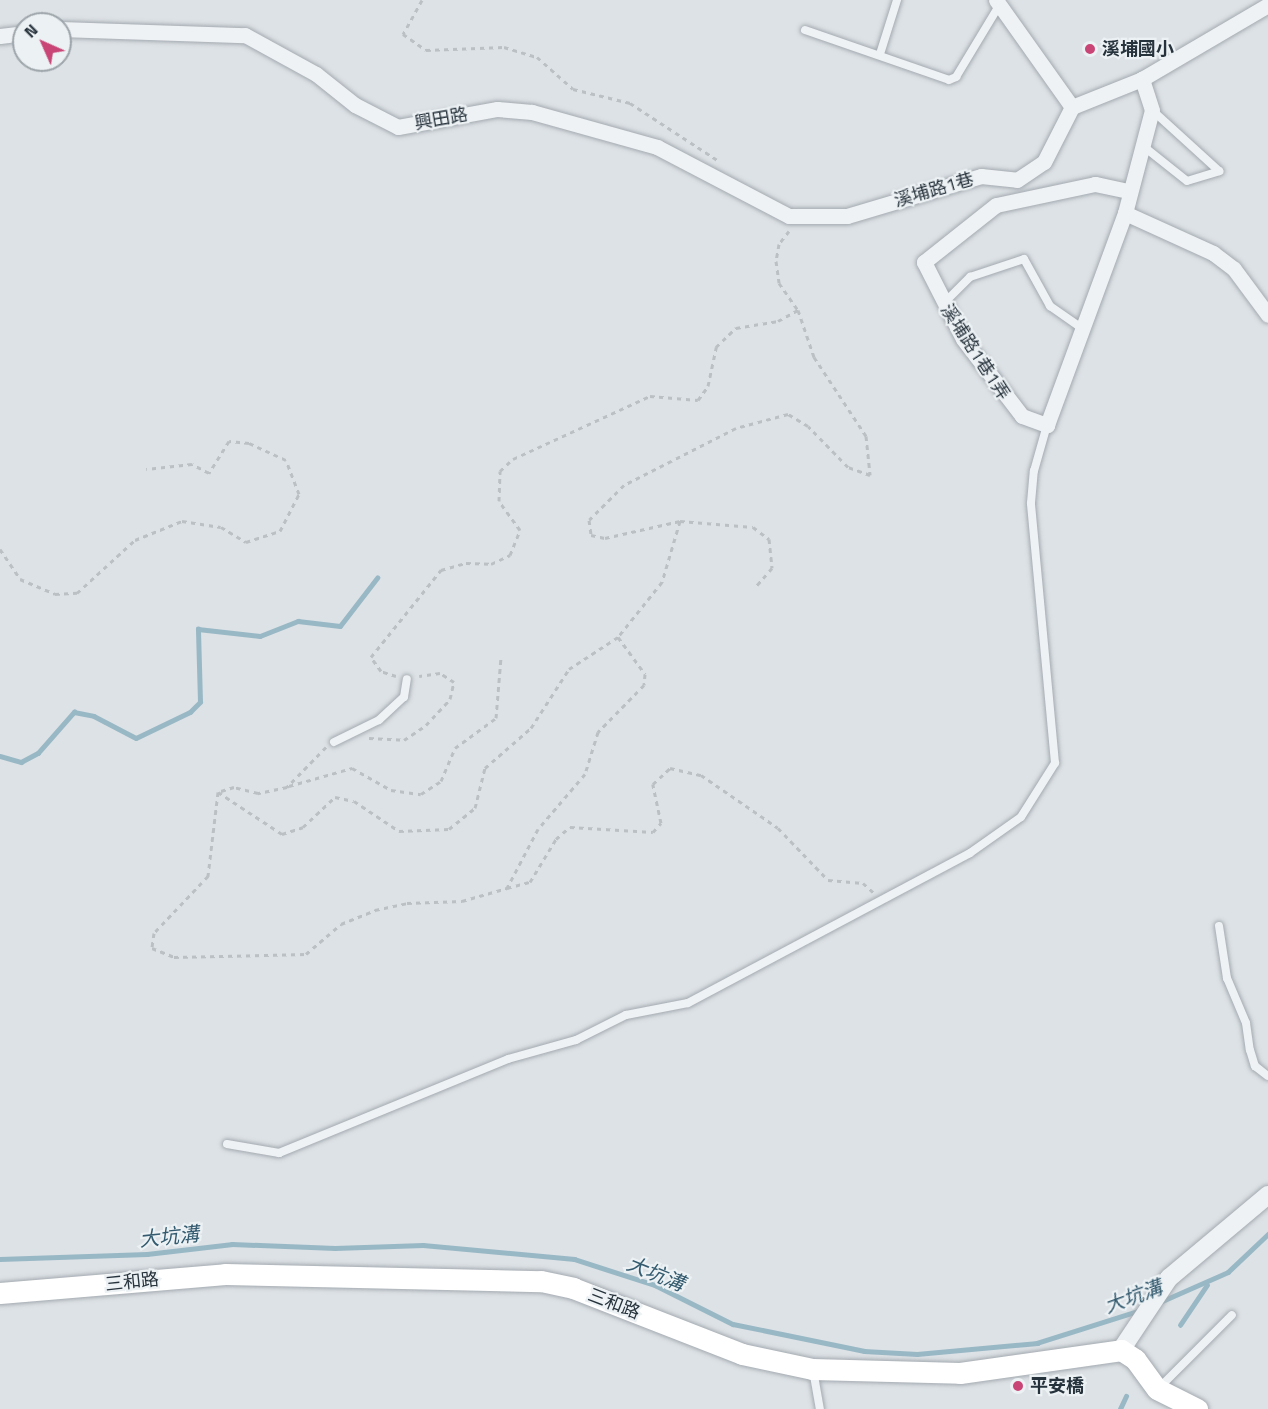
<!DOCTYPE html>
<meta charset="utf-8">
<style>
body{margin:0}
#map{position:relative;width:1268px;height:1409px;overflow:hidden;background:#dde2e6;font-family:"Titillium Web","Noto Sans TC",sans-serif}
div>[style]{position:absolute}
.stream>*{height:4.5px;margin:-2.25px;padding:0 2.25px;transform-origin:2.25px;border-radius:2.25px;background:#99b8c5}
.path>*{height:3px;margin-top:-1.5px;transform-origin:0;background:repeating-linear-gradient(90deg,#bbc0c5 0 4.5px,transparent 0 9px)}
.roads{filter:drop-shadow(0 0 2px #a3aab0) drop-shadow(0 0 2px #a3aab0)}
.service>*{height:8px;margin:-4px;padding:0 4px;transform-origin:4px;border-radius:4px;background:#eff2f5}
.minor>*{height:15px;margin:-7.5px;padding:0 7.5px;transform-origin:7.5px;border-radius:7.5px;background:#eff2f5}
.tertiary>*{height:18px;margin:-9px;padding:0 9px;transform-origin:9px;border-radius:9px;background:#eff2f5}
.secondary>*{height:21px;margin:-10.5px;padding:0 10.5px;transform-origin:10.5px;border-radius:10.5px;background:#fff}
.dots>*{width:16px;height:16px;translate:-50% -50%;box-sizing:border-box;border:3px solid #ecf1f4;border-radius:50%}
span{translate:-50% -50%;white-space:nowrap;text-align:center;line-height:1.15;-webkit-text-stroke:4.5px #ecf1f4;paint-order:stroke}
.poi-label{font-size:18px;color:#27333c;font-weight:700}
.left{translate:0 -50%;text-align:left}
.street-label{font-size:18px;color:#27333c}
.water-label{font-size:20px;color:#335a6e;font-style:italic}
.north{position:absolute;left:12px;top:12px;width:60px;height:60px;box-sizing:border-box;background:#ecf1f4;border:2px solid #9da5aa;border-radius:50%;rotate:315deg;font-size:16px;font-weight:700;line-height:24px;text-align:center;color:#27333c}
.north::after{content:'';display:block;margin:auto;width:21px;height:27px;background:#c84576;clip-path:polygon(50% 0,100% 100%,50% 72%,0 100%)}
</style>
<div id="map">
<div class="stream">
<div style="left:0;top:756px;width:22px;rotate:16deg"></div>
<div style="left:21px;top:762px;width:19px;rotate:-28deg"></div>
<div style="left:38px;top:753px;width:55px;rotate:-48.7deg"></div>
<div style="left:74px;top:712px;width:20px;rotate:11deg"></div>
<div style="left:94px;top:716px;width:47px;rotate:27.6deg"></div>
<div style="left:136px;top:738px;width:60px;rotate:-25.7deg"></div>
<div style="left:190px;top:712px;width:14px;rotate:-45deg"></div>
<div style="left:200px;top:702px;width:73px;rotate:-91.6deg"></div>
<div style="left:198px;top:629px;width:62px;rotate:6.4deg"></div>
<div style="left:260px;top:636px;width:41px;rotate:-21.5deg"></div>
<div style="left:298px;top:621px;width:42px;rotate:6.8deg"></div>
<div style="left:340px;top:626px;width:61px;rotate:-52.4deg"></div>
<div style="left:0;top:1259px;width:147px;rotate:-1.9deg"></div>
<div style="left:147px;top:1254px;width:86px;rotate:-6.7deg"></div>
<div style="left:232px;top:1244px;width:103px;rotate:2.2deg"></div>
<div style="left:335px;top:1248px;width:88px;rotate:-2deg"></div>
<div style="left:423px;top:1245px;width:152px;rotate:5.3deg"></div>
<div style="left:574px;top:1259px;width:85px;rotate:17.8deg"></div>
<div style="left:655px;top:1285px;width:87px;rotate:26.6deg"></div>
<div style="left:733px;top:1324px;width:134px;rotate:11.6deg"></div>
<div style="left:864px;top:1351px;width:53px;rotate:3.2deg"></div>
<div style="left:917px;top:1354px;width:121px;rotate:-5.2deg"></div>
<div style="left:1037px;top:1343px;width:109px;rotate:-17.6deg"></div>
<div style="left:1160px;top:1302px;width:74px;rotate:-23.8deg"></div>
<div style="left:1228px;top:1272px;width:55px;rotate:-43.5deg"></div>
<div style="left:1180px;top:1325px;width:48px;rotate:-56deg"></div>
<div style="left:1120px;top:1409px;width:14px;rotate:-65deg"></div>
</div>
<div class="path">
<div style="left:422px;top:0;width:39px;rotate:119deg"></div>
<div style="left:403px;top:34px;width:28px;rotate:35deg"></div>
<div style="left:426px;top:50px;width:78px;rotate:-2.2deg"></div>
<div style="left:504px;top:47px;width:34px;rotate:17deg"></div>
<div style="left:537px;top:57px;width:48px;rotate:41.6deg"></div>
<div style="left:573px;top:89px;width:59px;rotate:13.8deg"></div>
<div style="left:630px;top:103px;width:106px;rotate:33.1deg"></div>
<div style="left:789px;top:231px;width:16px;rotate:128deg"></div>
<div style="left:779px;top:244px;width:17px;rotate:100deg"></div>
<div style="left:776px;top:261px;width:22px;rotate:82deg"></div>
<div style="left:779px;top:283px;width:33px;rotate:55deg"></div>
<div style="left:680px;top:521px;width:73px;rotate:4.7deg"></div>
<div style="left:753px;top:527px;width:20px;rotate:37deg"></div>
<div style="left:769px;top:539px;width:29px;rotate:84deg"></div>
<div style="left:772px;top:568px;width:23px;rotate:131deg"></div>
<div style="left:0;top:549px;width:36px;rotate:56deg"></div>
<div style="left:20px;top:579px;width:38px;rotate:23deg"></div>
<div style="left:55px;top:594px;width:22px;rotate:-3deg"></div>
<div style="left:77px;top:593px;width:79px;rotate:-42.4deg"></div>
<div style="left:135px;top:540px;width:51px;rotate:-22deg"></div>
<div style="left:182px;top:521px;width:39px;rotate:9deg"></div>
<div style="left:221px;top:527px;width:29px;rotate:31deg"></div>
<div style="left:246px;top:542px;width:36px;rotate:-18deg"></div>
<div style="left:280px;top:531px;width:42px;rotate:-62.8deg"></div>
<div style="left:299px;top:494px;width:36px;rotate:-111deg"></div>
<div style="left:286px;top:460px;width:41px;rotate:-155.3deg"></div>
<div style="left:249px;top:443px;width:20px;rotate:-174deg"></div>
<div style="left:229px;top:441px;width:38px;rotate:122deg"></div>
<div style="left:209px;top:473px;width:19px;rotate:-152deg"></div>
<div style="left:192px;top:464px;width:46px;rotate:173.8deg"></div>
<div style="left:396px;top:676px;width:16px;rotate:-162deg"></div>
<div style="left:381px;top:671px;width:17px;rotate:-126deg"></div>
<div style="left:371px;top:657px;width:112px;rotate:-51.2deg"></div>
<div style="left:441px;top:570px;width:26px;rotate:-16deg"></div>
<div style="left:466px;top:563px;width:25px;rotate:2deg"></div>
<div style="left:491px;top:564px;width:21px;rotate:-25deg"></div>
<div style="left:510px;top:555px;width:27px;rotate:-68deg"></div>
<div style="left:520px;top:530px;width:36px;rotate:-126deg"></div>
<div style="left:499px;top:501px;width:30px;rotate:-88deg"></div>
<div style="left:500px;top:471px;width:18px;rotate:-43deg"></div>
<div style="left:513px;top:459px;width:151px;rotate:-24.7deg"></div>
<div style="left:650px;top:396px;width:48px;rotate:4.8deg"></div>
<div style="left:698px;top:400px;width:17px;rotate:-54deg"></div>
<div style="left:708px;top:386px;width:40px;rotate:-78deg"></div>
<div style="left:716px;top:347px;width:28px;rotate:-44deg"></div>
<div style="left:736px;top:328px;width:43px;rotate:-9.5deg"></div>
<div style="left:778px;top:321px;width:23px;rotate:-29deg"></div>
<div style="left:798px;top:310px;width:50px;rotate:71.2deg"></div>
<div style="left:814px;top:357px;width:95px;rotate:56.6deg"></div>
<div style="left:866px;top:436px;width:39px;rotate:84deg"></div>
<div style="left:870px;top:475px;width:23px;rotate:-160deg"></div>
<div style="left:848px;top:467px;width:57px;rotate:-134.3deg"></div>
<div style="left:808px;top:426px;width:23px;rotate:-149deg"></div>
<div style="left:788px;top:414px;width:54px;rotate:164.9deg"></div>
<div style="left:736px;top:428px;width:126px;rotate:153deg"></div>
<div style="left:624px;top:485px;width:49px;rotate:135deg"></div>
<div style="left:589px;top:520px;width:15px;rotate:82deg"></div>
<div style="left:591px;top:535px;width:14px;rotate:12deg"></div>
<div style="left:605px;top:538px;width:77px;rotate:-12.8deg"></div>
<div style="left:680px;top:521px;width:64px;rotate:106.4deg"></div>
<div style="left:662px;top:582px;width:70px;rotate:128.7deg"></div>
<div style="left:618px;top:637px;width:46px;rotate:53.9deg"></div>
<div style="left:645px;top:674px;width:11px;rotate:95deg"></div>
<div style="left:644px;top:685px;width:66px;rotate:134.4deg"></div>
<div style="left:598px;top:732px;width:44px;rotate:107.2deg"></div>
<div style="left:585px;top:774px;width:72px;rotate:130.5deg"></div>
<div style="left:538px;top:829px;width:67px;rotate:117.7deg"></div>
<div style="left:507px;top:888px;width:24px;rotate:-15deg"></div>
<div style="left:530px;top:882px;width:50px;rotate:-58.8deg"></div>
<div style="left:556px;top:839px;width:18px;rotate:-41deg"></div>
<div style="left:570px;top:827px;width:83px;rotate:3.4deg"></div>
<div style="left:653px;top:832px;width:12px;rotate:-48deg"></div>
<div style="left:661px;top:823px;width:40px;rotate:-102deg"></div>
<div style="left:653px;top:784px;width:23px;rotate:-43deg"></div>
<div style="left:670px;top:768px;width:32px;rotate:13deg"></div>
<div style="left:701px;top:775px;width:93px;rotate:34.5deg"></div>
<div style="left:778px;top:828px;width:72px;rotate:46.1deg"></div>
<div style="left:828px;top:880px;width:35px;rotate:5deg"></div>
<div style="left:863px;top:883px;width:15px;rotate:42deg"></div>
<div style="left:369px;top:738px;width:35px;rotate:3deg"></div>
<div style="left:404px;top:740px;width:27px;rotate:-34deg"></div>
<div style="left:426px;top:725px;width:35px;rotate:-47deg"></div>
<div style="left:450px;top:699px;width:17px;rotate:-77deg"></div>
<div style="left:454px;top:682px;width:17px;rotate:-147deg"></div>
<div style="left:440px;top:673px;width:21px;rotate:172deg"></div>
<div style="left:326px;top:747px;width:56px;rotate:134.3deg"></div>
<div style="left:287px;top:787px;width:30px;rotate:168deg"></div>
<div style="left:258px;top:793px;width:25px;rotate:-166deg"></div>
<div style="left:234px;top:787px;width:17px;rotate:163deg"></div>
<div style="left:218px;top:792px;width:85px;rotate:96.8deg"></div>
<div style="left:208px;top:876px;width:79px;rotate:133.5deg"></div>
<div style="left:154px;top:933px;width:15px;rotate:98deg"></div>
<div style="left:152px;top:948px;width:24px;rotate:22deg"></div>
<div style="left:174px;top:957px;width:132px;rotate:-1.3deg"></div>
<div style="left:306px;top:954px;width:46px;rotate:-40.6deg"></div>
<div style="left:341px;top:924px;width:37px;rotate:-22deg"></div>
<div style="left:375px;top:910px;width:33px;rotate:-12deg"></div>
<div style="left:407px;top:903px;width:55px;rotate:-2.1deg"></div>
<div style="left:462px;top:901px;width:47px;rotate:-16.1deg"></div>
<div style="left:289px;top:786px;width:66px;rotate:-15.9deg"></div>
<div style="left:352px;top:768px;width:45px;rotate:29.4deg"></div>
<div style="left:391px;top:790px;width:30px;rotate:8deg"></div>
<div style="left:421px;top:794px;width:24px;rotate:-33deg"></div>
<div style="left:441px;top:781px;width:36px;rotate:-67deg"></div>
<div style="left:455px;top:748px;width:51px;rotate:-36.2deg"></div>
<div style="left:496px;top:718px;width:61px;rotate:-85.3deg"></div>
<div style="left:218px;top:792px;width:77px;rotate:33.3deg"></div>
<div style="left:282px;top:834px;width:22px;rotate:-18deg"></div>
<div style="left:303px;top:827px;width:44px;rotate:-43.2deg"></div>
<div style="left:335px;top:797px;width:19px;rotate:12deg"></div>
<div style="left:354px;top:801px;width:54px;rotate:33.7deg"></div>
<div style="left:399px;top:831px;width:50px;rotate:-2.3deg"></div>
<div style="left:449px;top:829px;width:33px;rotate:-39deg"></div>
<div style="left:475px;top:808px;width:41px;rotate:-76deg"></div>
<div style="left:485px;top:768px;width:61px;rotate:-41deg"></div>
<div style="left:531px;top:728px;width:70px;rotate:-57.2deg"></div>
<div style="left:569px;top:669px;width:59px;rotate:-33.1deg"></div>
</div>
<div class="roads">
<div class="service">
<div style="left:805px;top:30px;width:152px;rotate:19.1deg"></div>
<div style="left:949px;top:80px;width:8px;rotate:-23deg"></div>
<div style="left:956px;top:77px;width:85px;rotate:-58.9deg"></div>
<div style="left:880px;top:54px;width:57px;rotate:-72.5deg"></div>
<div style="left:1143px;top:146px;width:56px;rotate:38.5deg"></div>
<div style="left:1187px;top:181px;width:34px;rotate:-17deg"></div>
<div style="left:1219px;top:171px;width:91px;rotate:-137.7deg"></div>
<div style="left:944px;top:303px;width:37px;rotate:-45deg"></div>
<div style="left:970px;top:277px;width:57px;rotate:-18.4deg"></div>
<div style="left:1024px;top:259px;width:54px;rotate:61deg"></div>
<div style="left:1050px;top:306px;width:40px;rotate:34.9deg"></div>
<div style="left:334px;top:742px;width:50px;rotate:-26.1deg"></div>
<div style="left:379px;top:720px;width:34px;rotate:-43deg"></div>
<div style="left:404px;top:697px;width:18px;rotate:-81deg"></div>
<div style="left:1219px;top:926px;width:53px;rotate:81.3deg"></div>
<div style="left:1227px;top:978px;width:49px;rotate:67.1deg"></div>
<div style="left:1246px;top:1023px;width:27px;rotate:82deg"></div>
<div style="left:1250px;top:1050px;width:17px;rotate:73deg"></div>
<div style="left:1255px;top:1066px;width:16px;rotate:38deg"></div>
<div style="left:227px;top:1144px;width:53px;rotate:9.8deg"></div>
<div style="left:279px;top:1153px;width:248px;rotate:-22.3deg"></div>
<div style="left:508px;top:1059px;width:71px;rotate:-15.6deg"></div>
<div style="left:576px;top:1040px;width:56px;rotate:-26.6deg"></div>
<div style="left:626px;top:1015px;width:63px;rotate:-11deg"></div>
<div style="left:688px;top:1003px;width:319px;rotate:-28deg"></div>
<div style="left:970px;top:853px;width:62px;rotate:-35.2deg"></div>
<div style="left:1021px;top:817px;width:64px;rotate:-57.8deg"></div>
<div style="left:1055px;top:763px;width:261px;rotate:-95.3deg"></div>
<div style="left:1031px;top:503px;width:32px;rotate:-85deg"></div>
<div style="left:1034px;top:471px;width:48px;rotate:-74.2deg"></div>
<div style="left:813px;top:1370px;width:40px;rotate:80deg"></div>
<div style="left:1159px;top:1388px;width:103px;rotate:-45deg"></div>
</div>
<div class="minor">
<div style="left:996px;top:0;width:131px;rotate:54.6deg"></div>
<div style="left:60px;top:29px;width:185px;rotate:1.9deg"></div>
<div style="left:245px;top:35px;width:81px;rotate:28.8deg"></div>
<div style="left:316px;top:74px;width:50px;rotate:38.5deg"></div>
<div style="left:355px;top:105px;width:48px;rotate:27.1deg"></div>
<div style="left:398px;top:127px;width:101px;rotate:-10.3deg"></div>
<div style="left:497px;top:109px;width:35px;rotate:5deg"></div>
<div style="left:532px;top:112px;width:130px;rotate:15.6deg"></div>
<div style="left:657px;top:147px;width:149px;rotate:27.6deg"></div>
<div style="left:789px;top:216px;width:58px"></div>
<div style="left:847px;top:216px;width:140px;rotate:-16.6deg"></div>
<div style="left:981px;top:176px;width:36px;rotate:6deg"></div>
<div style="left:1017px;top:180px;width:32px;rotate:-34deg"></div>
<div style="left:1044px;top:162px;width:62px;rotate:-63deg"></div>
<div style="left:1072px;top:107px;width:75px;rotate:-21.8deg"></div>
<div style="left:1142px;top:79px;width:146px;rotate:-30.4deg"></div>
<div style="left:0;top:36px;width:24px;rotate:-7deg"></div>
<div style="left:1128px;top:191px;width:34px;rotate:-168deg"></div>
<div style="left:1095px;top:184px;width:101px;rotate:168deg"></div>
<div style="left:996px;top:205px;width:92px;rotate:141.6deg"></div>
<div style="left:924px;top:262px;width:86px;rotate:63.1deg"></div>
<div style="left:963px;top:339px;width:97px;rotate:52.5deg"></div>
<div style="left:1022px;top:416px;width:27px;rotate:20deg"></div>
<div style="left:1047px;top:425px;width:226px;rotate:-69.8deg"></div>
<div style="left:1125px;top:213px;width:106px;rotate:-75.3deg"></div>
<div style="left:1152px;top:110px;width:33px;rotate:-108deg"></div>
<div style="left:1125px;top:213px;width:97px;rotate:24.4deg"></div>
<div style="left:1213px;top:253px;width:26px;rotate:37deg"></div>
<div style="left:1234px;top:269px;width:57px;rotate:53.5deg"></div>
</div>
<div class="tertiary">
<div style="left:1121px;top:1350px;width:87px;rotate:-56.3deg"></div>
<div style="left:1169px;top:1278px;width:129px;rotate:-40deg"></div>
</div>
<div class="secondary">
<div style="left:0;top:1293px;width:226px;rotate:-4.8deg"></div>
<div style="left:225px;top:1274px;width:316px;rotate:1.3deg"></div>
<div style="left:541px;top:1281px;width:33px;rotate:12deg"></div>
<div style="left:573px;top:1288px;width:181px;rotate:21.3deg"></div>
<div style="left:742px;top:1354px;width:72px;rotate:12.1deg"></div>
<div style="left:812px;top:1369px;width:148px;rotate:1.5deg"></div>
<div style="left:960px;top:1373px;width:163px;rotate:-8.1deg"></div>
<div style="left:1121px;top:1350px;width:17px;rotate:33deg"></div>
<div style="left:1135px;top:1359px;width:37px;rotate:54deg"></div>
<div style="left:1157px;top:1389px;width:45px;rotate:26.6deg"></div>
</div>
</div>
<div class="dots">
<div style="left:1090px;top:49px;background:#c84576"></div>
<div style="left:1018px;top:1386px;background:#c84576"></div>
</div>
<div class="poi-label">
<span class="left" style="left:1102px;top:49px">溪埔國小</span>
<span class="left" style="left:1030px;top:1386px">平安橋</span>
</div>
<div class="street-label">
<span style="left:441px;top:119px;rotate:-10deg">興田路</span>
<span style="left:934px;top:190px;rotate:-16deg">溪埔路1巷</span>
<span style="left:975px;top:352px;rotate:57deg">溪埔路1巷1弄</span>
<span style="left:132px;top:1282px;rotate:-6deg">三和路</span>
<span style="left:614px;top:1304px;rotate:21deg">三和路</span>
</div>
<div class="water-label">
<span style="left:169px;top:1236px;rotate:-6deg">大坑溝</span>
<span style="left:656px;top:1273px;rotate:22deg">大坑溝</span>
<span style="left:1133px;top:1296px;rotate:-20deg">大坑溝</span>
</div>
<div class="north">N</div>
</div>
